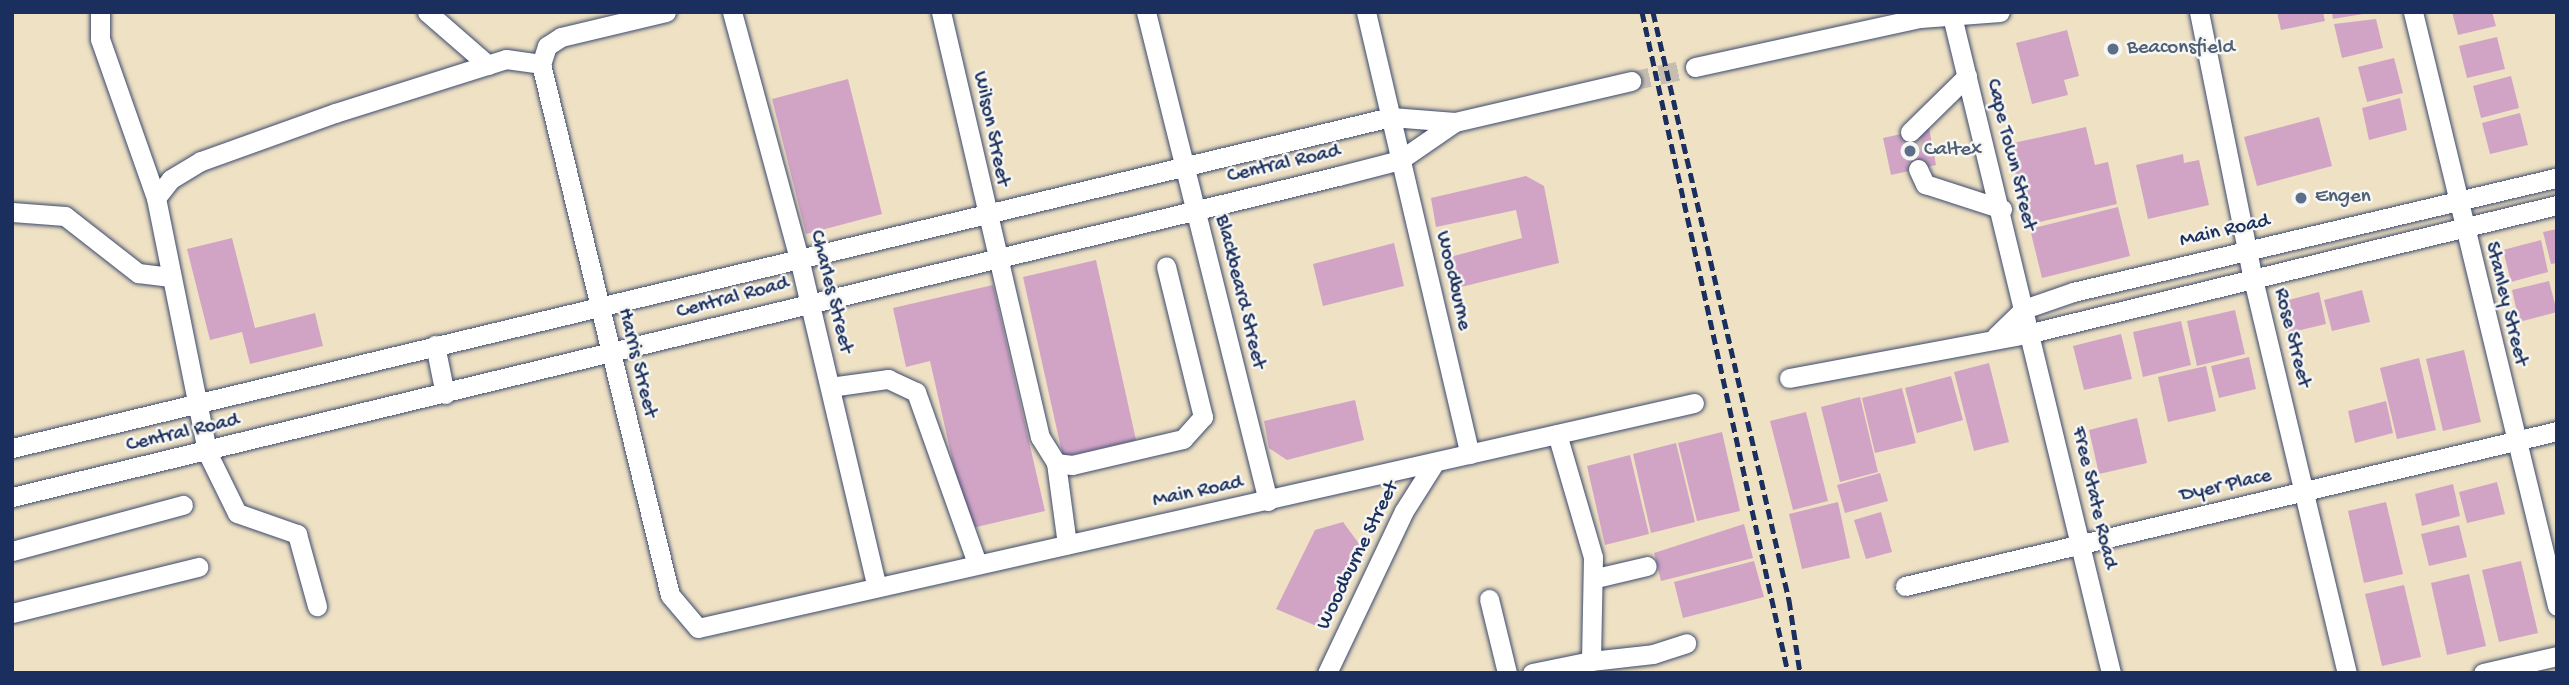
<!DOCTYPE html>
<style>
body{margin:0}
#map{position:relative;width:2569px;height:685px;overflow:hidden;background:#efe1c4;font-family:"Gochi Hand",sans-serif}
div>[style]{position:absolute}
.building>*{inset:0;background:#d1a4c6}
.minor-tunnel>*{height:19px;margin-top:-9.5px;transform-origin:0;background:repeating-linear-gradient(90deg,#c5bdb0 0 19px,transparent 0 29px)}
.roads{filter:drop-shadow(0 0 2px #3b4a6d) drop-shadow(0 0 2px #3b4a6d)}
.minor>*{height:19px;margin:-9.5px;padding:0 9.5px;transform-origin:9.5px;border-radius:9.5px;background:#fff}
.rail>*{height:5px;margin-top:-2.5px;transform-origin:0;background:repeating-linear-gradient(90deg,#1b2f5e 0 10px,transparent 0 15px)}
.dots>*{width:19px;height:19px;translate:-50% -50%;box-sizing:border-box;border:4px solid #f6f6f2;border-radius:50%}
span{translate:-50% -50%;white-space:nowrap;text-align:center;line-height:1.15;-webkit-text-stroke:5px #f6f6f2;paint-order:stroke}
.service-label{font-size:21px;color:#4e5e75}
.left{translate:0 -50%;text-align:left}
.street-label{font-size:21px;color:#1b2f5e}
.frame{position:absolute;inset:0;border:14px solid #1b2f5e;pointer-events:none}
</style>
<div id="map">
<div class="building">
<div style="clip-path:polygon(2277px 12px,2323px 12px,2325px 21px,2281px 30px)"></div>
<div style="clip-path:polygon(2332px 12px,2363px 12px,2363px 14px,2333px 19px)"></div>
<div style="clip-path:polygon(2452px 12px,2492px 12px,2496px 26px,2458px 35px)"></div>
<div style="clip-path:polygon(2376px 19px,2383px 48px,2342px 58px,2334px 24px)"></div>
<div style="clip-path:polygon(2067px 30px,2079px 76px,2064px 80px,2068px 95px,2032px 104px,2016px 43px)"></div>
<div style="clip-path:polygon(2497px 37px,2505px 69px,2467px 78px,2459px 46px)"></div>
<div style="clip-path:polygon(2394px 58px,2403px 93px,2367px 102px,2358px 67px)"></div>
<div style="clip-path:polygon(2511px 76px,2519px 108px,2481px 118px,2473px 86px)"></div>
<div style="clip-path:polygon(848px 79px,882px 214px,806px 234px,772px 99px)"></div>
<div style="clip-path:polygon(2400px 98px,2407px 130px,2369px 140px,2362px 108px)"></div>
<div style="clip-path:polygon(2520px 113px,2528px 145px,2490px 154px,2482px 123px)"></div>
<div style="clip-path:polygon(2319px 117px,2332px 166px,2257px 186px,2244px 137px)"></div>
<div style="clip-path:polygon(2086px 127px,2095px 165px,2108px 162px,2117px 204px,2027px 225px,2009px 144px)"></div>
<div style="clip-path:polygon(1929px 128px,1936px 165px,1891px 175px,1883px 138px)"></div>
<div style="clip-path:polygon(2183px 154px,2184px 163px,2199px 160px,2209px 205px,2148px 219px,2136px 165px)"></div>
<div style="clip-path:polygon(1526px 176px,1544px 186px,1559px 263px,1453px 289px,1446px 258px,1522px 238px,1516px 210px,1436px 227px,1431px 198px)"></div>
<div style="clip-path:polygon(2118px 207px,2130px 256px,2042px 278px,2030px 229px)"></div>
<div style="clip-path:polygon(2557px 229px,2557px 263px,2551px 264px,2543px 232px)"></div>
<div style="clip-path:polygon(232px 238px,255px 328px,315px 313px,323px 346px,250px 364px,242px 332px,210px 340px,187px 249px)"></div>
<div style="clip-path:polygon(2541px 240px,2548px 272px,2511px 282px,2503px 250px)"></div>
<div style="clip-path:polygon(1394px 243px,1404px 286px,1323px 306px,1313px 264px)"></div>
<div style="clip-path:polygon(1096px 260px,1136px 440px,1063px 457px,1023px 277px)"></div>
<div style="clip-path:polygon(2549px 281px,2557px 312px,2519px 322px,2512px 290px)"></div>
<div style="clip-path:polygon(993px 285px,1045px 511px,968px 529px,930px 361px,906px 367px,893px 308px)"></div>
<div style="clip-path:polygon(2362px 290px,2370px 322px,2332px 331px,2324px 300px)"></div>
<div style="clip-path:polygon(2319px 292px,2326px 324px,2288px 333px,2281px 302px)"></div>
<div style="clip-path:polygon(2235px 310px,2245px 354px,2197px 366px,2187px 321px)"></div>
<div style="clip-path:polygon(2181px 321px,2191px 365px,2143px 377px,2133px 332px)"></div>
<div style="clip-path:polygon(2121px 334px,2132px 379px,2084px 390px,2073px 346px)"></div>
<div style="clip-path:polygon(2464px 350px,2481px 422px,2443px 431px,2426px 359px)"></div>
<div style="clip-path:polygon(2249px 357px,2256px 389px,2219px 398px,2211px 366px)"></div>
<div style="clip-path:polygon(2419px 358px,2436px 430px,2397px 439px,2380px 368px)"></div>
<div style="clip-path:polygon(1989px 363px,2009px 442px,1974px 451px,1954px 372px)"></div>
<div style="clip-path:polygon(2206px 366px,2216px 411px,2168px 422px,2158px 377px)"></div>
<div style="clip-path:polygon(1951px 376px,1963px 420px,1917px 433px,1905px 388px)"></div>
<div style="clip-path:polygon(1902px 388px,1916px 443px,1875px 453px,1862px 398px)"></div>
<div style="clip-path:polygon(1860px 397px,1878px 472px,1840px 482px,1821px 407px)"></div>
<div style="clip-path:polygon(1355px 400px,1364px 440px,1287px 460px,1269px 448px,1264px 421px)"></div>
<div style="clip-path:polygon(2386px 401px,2393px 433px,2355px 443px,2348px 411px)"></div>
<div style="clip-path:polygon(1806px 412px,1828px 501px,1793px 510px,1770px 421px)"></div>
<div style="clip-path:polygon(2137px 418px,2147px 463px,2099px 474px,2089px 430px)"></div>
<div style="clip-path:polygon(1722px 432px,1740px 511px,1697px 521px,1678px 443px)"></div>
<div style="clip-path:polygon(1676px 443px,1695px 522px,1651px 533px,1633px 454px)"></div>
<div style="clip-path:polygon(1630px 455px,1649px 534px,1605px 545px,1587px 466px)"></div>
<div style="clip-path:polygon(1880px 473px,1888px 501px,1845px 513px,1837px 485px)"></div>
<div style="clip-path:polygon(2497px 482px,2505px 514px,2467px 523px,2459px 492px)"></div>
<div style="clip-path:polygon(2453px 484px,2460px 516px,2422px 526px,2415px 494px)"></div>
<div style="clip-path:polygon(1838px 502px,1850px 558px,1802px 569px,1789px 514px)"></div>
<div style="clip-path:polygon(2386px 502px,2403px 574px,2364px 583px,2348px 511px)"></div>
<div style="clip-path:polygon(1881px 512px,1892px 552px,1866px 559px,1854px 520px)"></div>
<div style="clip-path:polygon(1343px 522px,1360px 545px,1319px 627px,1276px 609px,1315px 530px)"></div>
<div style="clip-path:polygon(1744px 524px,1753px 558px,1661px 581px,1654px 553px)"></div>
<div style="clip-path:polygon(2459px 525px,2467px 557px,2429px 566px,2421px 534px)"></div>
<div style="clip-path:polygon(1754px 561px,1764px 597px,1683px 618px,1674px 582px)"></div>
<div style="clip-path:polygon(2521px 561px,2538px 633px,2499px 642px,2482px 570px)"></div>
<div style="clip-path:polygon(2469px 574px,2486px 646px,2447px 655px,2431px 583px)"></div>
<div style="clip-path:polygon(2404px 585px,2421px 657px,2382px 666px,2365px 594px)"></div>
</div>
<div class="minor-tunnel">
<div style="left:1631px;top:81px;width:66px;rotate:-12.3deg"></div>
<div style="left:1910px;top:132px;width:38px;rotate:78deg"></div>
</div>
<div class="roads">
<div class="minor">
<div style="left:100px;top:12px;width:27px;rotate:90deg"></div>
<div style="left:100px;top:39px;width:169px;rotate:70.6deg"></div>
<div style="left:156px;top:198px;width:259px;rotate:78.6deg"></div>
<div style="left:207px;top:452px;width:68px;rotate:63.8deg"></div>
<div style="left:237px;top:513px;width:64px;rotate:19.3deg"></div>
<div style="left:297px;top:534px;width:75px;rotate:74.5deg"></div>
<div style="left:427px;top:12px;width:81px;rotate:41deg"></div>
<div style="left:666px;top:12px;width:108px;rotate:166.6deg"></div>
<div style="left:561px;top:37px;width:17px;rotate:147deg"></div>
<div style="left:547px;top:46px;width:19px;rotate:108deg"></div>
<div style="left:541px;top:64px;width:546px;rotate:76.35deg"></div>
<div style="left:670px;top:595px;width:43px;rotate:49.7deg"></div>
<div style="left:698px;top:628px;width:1021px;rotate:-12.73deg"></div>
<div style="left:732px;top:12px;width:255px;rotate:74.8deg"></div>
<div style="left:799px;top:258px;width:335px;rotate:76.7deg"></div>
<div style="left:941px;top:12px;width:436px;rotate:76.9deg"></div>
<div style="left:1040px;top:437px;width:31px;rotate:58deg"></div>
<div style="left:1056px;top:463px;width:16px;rotate:7deg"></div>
<div style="left:1072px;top:465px;width:114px;rotate:-13.2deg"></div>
<div style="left:1183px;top:439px;width:30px;rotate:-48deg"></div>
<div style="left:1203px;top:417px;width:155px;rotate:-103.8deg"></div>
<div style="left:1146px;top:12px;width:504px;rotate:75.99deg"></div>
<div style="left:1366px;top:12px;width:454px;rotate:76.8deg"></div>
<div style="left:1951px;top:12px;width:680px;rotate:76.39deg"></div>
<div style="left:2199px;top:12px;width:272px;rotate:78.6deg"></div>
<div style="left:2253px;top:279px;width:405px;rotate:76.6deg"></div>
<div style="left:2413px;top:12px;width:611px;rotate:76.37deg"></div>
<div style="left:1695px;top:67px;width:230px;rotate:-12.3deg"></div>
<div style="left:1920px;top:18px;width:80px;rotate:-4.3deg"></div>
<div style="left:1910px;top:132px;width:80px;rotate:-44.5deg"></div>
<div style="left:1918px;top:169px;width:17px;rotate:65deg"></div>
<div style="left:1925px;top:184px;width:81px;rotate:18deg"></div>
<div style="left:156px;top:198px;width:24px;rotate:-52deg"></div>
<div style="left:171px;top:179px;width:35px;rotate:-31deg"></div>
<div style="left:201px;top:161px;width:142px;rotate:-19.7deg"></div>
<div style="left:335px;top:113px;width:179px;rotate:-17.5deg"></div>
<div style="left:506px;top:59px;width:35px;rotate:8deg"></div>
<div style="left:12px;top:212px;width:53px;rotate:4.3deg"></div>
<div style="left:65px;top:216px;width:93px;rotate:38deg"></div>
<div style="left:138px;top:273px;width:33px;rotate:7deg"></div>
<div style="left:1996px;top:336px;width:39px;rotate:-44deg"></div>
<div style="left:2024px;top:309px;width:52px;rotate:-19.1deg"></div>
<div style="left:2073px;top:292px;width:497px;rotate:-13.3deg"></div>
<div style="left:435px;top:345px;width:50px;rotate:78.5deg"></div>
<div style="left:1789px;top:378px;width:246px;rotate:-10.5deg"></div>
<div style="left:2031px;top:333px;width:541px;rotate:-13.68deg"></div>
<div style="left:830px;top:387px;width:59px;rotate:-7.9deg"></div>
<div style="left:888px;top:379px;width:31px;rotate:25deg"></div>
<div style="left:916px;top:392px;width:182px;rotate:70.4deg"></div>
<div style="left:12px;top:448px;width:1418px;rotate:-13.5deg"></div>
<div style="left:1391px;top:117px;width:64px;rotate:4.5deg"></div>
<div style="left:1455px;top:122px;width:181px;rotate:-13.1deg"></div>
<div style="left:1056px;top:463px;width:82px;rotate:82.3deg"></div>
<div style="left:12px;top:497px;width:1364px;rotate:-13.61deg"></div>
<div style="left:1338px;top:176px;width:64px;rotate:-14.5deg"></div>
<div style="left:1400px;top:160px;width:67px;rotate:-34.6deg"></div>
<div style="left:12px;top:551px;width:177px;rotate:-15.1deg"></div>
<div style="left:1596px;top:578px;width:52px;rotate:-13.2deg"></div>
<div style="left:1905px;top:586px;width:670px;rotate:-13.37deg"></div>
<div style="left:1489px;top:599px;width:76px;rotate:76.3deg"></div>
<div style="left:12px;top:613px;width:192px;rotate:-13.9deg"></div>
<div style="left:1591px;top:661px;width:62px;rotate:-6.4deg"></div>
<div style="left:1653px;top:654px;width:35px;rotate:-18deg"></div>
<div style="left:1327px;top:673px;width:179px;rotate:-64.6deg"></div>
<div style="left:1404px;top:511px;width:58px;rotate:-57.7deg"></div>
<div style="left:1532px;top:673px;width:60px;rotate:-11.5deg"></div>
<div style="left:1591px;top:661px;width:104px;rotate:-88.9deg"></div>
<div style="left:1593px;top:557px;width:128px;rotate:-106.3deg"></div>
<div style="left:2483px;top:673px;width:76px;rotate:-12.9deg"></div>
</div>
</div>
<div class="rail">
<div style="left:1642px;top:12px;width:677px;rotate:77.54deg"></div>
<div style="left:1653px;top:12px;width:604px;rotate:76.98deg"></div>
<div style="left:1789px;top:600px;width:74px;rotate:81.4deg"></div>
</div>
<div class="dots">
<div style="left:2113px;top:49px;background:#5c6f8a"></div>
<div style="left:1910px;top:151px;background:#5c6f8a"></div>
<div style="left:2301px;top:198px;background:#5c6f8a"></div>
</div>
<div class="service-label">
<span class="left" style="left:2127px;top:49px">Beaconsfield</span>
<span class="left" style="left:1924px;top:151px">Caltex</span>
<span class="left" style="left:2315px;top:198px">Engen</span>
</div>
<div class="street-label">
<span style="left:990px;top:129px;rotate:78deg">Wilson Street</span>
<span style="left:2010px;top:155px;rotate:76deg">Cape Town Street</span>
<span style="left:1284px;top:165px;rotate:-13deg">Central Road</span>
<span style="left:2225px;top:232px;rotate:-13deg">Main Road</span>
<span style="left:1452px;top:281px;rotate:77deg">Woodburne</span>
<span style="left:830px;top:292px;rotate:76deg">Charles Street</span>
<span style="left:1239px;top:292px;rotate:76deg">Blackbeard Street</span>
<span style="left:733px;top:299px;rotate:-15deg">Central Road</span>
<span style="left:2505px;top:304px;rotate:76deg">Stanley Street</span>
<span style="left:2291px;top:338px;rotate:76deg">Rose Street</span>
<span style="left:636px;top:363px;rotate:76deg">Harris Street</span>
<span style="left:183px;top:434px;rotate:-13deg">Central Road</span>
<span style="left:2226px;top:487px;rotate:-13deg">Dyer Place</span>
<span style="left:1198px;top:493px;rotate:-12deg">Main Road</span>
<span style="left:2093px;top:498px;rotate:77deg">Free State Road</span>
<span style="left:1359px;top:556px;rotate:-64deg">Woodburne Street</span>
</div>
<div class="frame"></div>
</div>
